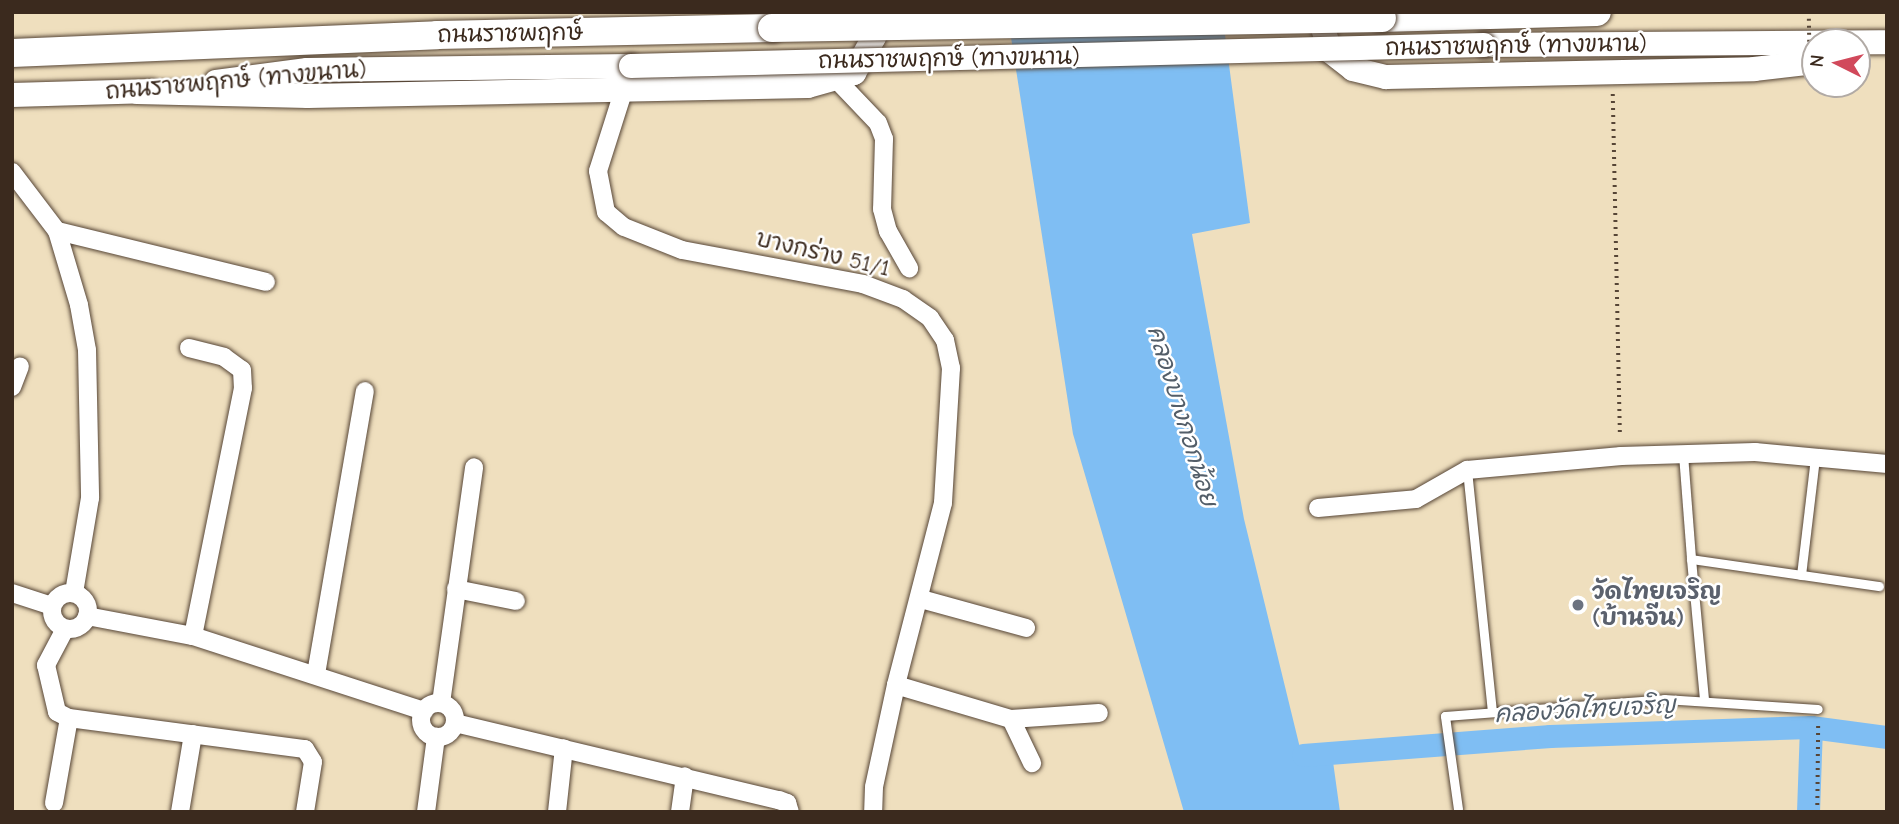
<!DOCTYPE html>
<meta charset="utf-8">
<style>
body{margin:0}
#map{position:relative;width:1899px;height:824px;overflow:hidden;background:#efdfbe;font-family:"Comic Neue","Playpen Sans Thai",sans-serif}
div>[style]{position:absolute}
.water>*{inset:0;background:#7fbef3}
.canal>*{height:23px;margin:-11.5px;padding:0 11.5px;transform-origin:11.5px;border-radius:11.5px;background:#7fbef3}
.path>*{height:3.5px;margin-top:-1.75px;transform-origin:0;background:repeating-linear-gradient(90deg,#564536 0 2px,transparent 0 7px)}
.roads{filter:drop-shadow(0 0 2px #564536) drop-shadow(0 0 2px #564536)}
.lane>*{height:9px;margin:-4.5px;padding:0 4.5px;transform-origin:4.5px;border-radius:4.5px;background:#fff}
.street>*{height:18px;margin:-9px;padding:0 9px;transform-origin:9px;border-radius:9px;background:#fff}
.street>.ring{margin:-9px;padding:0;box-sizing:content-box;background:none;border:18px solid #fff;border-radius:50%}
.secondary>*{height:24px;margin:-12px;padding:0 12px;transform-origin:12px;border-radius:12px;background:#fff}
.primary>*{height:28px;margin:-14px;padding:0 14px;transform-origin:14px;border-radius:14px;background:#fff}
.path-bridge>*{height:3.5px;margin-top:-1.75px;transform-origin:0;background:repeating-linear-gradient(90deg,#564536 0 2px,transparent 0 7px)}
.bridges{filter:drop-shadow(0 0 2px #564536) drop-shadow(0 0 2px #564536)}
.secondary-bridge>*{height:24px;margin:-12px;padding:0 12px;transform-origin:12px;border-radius:12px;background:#fff}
.primary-bridge>*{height:28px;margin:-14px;padding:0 14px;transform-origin:14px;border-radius:14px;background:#fff}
.dots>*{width:19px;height:19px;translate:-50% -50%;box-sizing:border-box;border:4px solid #fff;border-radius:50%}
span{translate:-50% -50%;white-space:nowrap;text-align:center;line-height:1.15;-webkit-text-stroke:5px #fff;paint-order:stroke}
.street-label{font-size:23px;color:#3b2a1e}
.worship-label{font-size:23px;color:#5b616d;font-weight:700}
.left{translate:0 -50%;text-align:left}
.water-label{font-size:24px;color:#535e69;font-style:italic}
.frame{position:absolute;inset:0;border:14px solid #3b2a1e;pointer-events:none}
.north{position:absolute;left:1801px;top:28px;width:70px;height:70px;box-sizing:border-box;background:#fff;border:2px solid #b1aaa5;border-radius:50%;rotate:276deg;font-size:19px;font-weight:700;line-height:28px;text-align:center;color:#3b2a1e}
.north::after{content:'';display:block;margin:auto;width:24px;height:32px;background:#d1495b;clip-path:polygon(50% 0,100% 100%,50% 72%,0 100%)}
</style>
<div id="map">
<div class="water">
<div style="clip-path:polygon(1007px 12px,1222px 12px,1250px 223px,1192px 234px,1244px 519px,1300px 748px,1331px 747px,1340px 812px,1184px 812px,1073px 434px)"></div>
</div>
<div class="canal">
<div style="left:1303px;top:755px;width:248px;rotate:-4.4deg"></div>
<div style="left:1550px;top:736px;width:261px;rotate:-2deg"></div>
<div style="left:1811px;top:727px;width:77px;rotate:7.5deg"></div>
<div style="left:1808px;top:812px;width:85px;rotate:-88deg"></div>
</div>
<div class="path">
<div style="left:1613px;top:94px;width:342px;rotate:88.8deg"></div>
<div style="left:1817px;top:812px;width:89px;rotate:-89.4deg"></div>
</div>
<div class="roads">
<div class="lane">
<div style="left:1683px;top:454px;width:105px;rotate:85.6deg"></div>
<div style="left:1691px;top:559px;width:190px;rotate:8.2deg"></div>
<div style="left:1467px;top:470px;width:242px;rotate:84.1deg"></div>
<div style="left:1691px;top:559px;width:141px;rotate:84.7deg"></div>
<div style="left:1801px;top:575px;width:119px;rotate:-83.2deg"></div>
<div style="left:1458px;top:809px;width:94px;rotate:-98deg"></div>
<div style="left:1445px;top:716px;width:220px;rotate:-4.4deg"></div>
<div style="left:1664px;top:699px;width:154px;rotate:3.7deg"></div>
</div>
<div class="street">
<div style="left:837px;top:80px;width:59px;rotate:46.4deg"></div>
<div style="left:878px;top:123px;width:17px;rotate:69deg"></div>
<div style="left:884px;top:139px;width:70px;rotate:91.6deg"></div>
<div style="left:882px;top:209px;width:23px;rotate:75deg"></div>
<div style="left:888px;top:231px;width:43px;rotate:60.4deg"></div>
<div style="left:624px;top:89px;width:86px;rotate:107.6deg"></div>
<div style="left:598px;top:171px;width:42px;rotate:79deg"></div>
<div style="left:606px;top:212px;width:23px;rotate:40deg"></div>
<div style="left:624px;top:227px;width:62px;rotate:21.6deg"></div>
<div style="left:682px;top:250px;width:184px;rotate:10.6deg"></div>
<div style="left:863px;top:284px;width:43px;rotate:20.6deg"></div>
<div style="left:903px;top:299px;width:33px;rotate:35deg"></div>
<div style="left:930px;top:318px;width:27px;rotate:56deg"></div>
<div style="left:945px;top:340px;width:29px;rotate:78deg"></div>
<div style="left:951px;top:368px;width:135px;rotate:93.4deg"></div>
<div style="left:943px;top:503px;width:188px;rotate:104.5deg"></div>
<div style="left:896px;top:685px;width:104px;rotate:102.2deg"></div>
<div style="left:874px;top:787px;width:25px;rotate:92deg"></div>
<div style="left:12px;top:172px;width:74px;rotate:52.7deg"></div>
<div style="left:57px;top:231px;width:77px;rotate:73.4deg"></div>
<div style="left:79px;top:305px;width:46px;rotate:79.9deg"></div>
<div style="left:87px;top:350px;width:148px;rotate:88.8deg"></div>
<div style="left:90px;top:498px;width:96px;rotate:99.6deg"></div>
<div style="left:57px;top:231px;width:215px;rotate:13.7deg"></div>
<div style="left:189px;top:348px;width:36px;rotate:14deg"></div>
<div style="left:224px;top:357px;width:22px;rotate:36deg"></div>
<div style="left:242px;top:370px;width:18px;rotate:87deg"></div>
<div style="left:243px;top:388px;width:253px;rotate:101.4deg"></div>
<div style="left:12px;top:387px;width:22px;rotate:-69deg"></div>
<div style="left:1318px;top:508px;width:98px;rotate:-5.2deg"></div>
<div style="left:1416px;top:499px;width:59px;rotate:-29.6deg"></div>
<div style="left:1467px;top:470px;width:155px;rotate:-5.2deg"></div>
<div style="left:1621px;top:456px;width:134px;rotate:-1.7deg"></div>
<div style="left:1755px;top:452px;width:133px;rotate:5.2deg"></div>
<div style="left:456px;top:589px;width:61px;rotate:11.3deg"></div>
<div class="ring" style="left:52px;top:593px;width:18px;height:18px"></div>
<div style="left:12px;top:593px;width:42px;rotate:18deg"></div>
<div style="left:921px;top:599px;width:109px;rotate:15.4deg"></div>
<div style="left:87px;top:616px;width:108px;rotate:10.7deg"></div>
<div style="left:193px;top:636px;width:243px;rotate:18deg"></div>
<div style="left:65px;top:629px;width:41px;rotate:117.8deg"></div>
<div style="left:46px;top:665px;width:48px;rotate:76.8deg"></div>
<div style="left:57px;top:712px;width:13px;rotate:27deg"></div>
<div style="left:69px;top:718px;width:238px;rotate:7.5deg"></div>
<div style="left:305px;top:749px;width:15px;rotate:58deg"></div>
<div style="left:313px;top:762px;width:51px;rotate:99.1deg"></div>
<div style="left:316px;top:674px;width:287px;rotate:-80.2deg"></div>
<div style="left:896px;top:685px;width:120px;rotate:16.5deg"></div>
<div style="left:1011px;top:719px;width:88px;rotate:-3.9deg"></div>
<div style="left:441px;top:703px;width:238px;rotate:-82deg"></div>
<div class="ring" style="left:421px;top:703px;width:16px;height:16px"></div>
<div style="left:1011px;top:719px;width:49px;rotate:64.5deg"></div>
<div style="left:455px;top:723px;width:333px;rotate:13.4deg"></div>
<div style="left:779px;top:800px;width:9px;rotate:21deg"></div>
<div style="left:787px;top:803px;width:9px;rotate:72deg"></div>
<div style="left:54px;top:803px;width:86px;rotate:-80deg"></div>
<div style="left:180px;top:812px;width:79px;rotate:-80.5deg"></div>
<div style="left:426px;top:812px;width:76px;rotate:-82.4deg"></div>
<div style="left:557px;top:812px;width:64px;rotate:-83.8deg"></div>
<div style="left:680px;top:812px;width:36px;rotate:-82deg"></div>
</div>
<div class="secondary">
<div style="left:1318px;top:12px;width:41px;rotate:72.9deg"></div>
<div style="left:1330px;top:51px;width:29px;rotate:38deg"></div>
<div style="left:1353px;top:69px;width:34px;rotate:14deg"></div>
<div style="left:1386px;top:77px;width:368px;rotate:-1.2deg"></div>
<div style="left:1754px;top:69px;width:61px;rotate:-6.5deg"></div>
<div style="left:1484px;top:45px;width:403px;rotate:-0.4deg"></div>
<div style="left:216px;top:82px;width:92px;rotate:-7.5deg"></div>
<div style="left:307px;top:70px;width:324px;rotate:-0.7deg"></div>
<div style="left:137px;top:92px;width:171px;rotate:1.3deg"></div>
<div style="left:308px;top:96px;width:500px;rotate:-1.15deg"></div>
<div style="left:808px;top:86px;width:48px;rotate:-15.8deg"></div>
<div style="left:854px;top:73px;width:41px;rotate:-60.9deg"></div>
<div style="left:874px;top:37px;width:25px;rotate:-90deg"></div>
<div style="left:12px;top:95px;width:140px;rotate:-1.6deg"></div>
</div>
<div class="primary">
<div style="left:1382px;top:18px;width:215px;rotate:-1.6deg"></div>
<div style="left:12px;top:53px;width:425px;rotate:-2.4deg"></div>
<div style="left:437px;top:35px;width:335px;rotate:-1.2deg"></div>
</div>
</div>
<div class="path-bridge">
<div style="left:1809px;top:12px;width:67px;rotate:89.1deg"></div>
</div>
<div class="bridges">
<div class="secondary-bridge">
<div style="left:631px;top:66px;width:853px;rotate:-1.41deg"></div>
</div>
<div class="primary-bridge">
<div style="left:772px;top:28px;width:610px;rotate:-0.94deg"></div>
</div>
</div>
<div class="dots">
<div style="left:1578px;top:605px;background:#6b7280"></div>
</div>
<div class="street-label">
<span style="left:510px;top:34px;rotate:-1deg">ถนนราชพฤกษ์</span>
<span style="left:1516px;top:46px;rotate:-1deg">ถนนราชพฤกษ์ (ทางขนาน)</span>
<span style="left:949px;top:59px;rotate:-1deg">ถนนราชพฤกษ์ (ทางขนาน)</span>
<span style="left:236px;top:81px;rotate:-5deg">ถนนราชพฤกษ์ (ทางขนาน)</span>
<span style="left:823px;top:254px;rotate:13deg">บางกร่าง 51/1</span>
</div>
<div class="worship-label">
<span class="left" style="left:1592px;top:605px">วัดไทยเจริญ<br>(บ้านจีน)</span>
</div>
<div class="water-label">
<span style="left:1182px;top:416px;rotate:73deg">คลองบางกอกน้อย</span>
<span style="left:1585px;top:710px;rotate:-3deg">คลองวัดไทยเจริญ</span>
</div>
<div class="frame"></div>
<div class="north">N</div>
</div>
